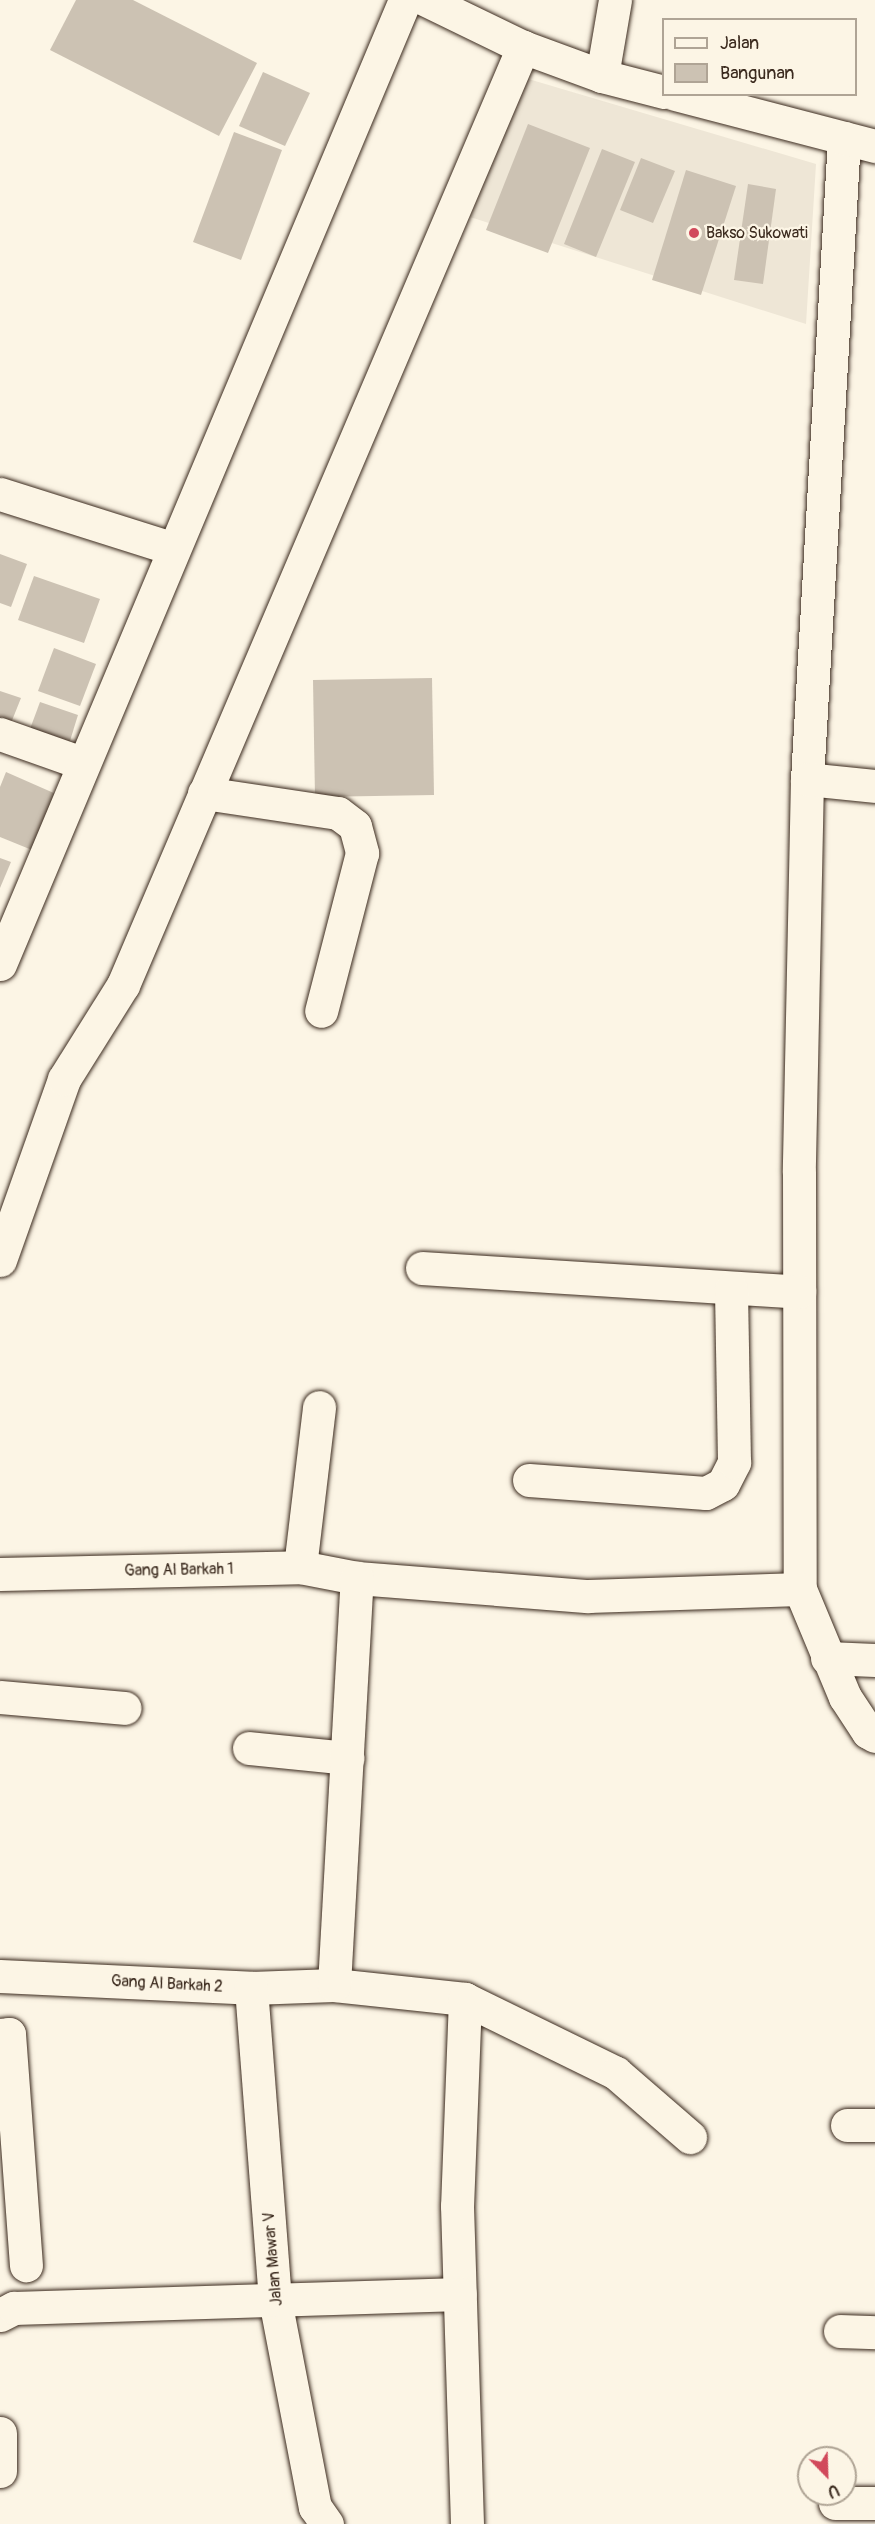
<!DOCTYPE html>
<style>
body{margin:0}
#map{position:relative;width:875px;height:2524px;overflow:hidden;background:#fcf5e5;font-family:Pangolin,sans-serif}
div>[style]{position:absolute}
.built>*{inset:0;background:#eee6d6}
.building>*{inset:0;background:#ccc2b3}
.roads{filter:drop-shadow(0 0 2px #3b2a1e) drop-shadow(0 0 2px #3b2a1e)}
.minor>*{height:33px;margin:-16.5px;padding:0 16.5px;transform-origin:16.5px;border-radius:16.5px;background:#fcf5e5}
.major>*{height:33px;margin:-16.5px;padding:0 16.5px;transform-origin:16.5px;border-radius:16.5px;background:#fcf5e5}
.dots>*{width:16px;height:16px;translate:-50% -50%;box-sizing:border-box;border:3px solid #fcf5e5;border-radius:50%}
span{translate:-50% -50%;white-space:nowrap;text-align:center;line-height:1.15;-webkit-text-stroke:4.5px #fcf5e5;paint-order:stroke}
.poi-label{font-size:16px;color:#3b2a1e}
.left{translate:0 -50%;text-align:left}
.street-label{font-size:16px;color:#3b2a1e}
.legend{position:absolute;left:662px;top:18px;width:195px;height:78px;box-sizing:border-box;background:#fcf5e5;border:2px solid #afa495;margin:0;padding:8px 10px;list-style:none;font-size:18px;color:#3b2a1e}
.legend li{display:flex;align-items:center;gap:12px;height:30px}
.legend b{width:30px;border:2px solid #afa495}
.north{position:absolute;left:797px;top:2446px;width:60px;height:60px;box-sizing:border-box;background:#fcf5e5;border:2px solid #afa495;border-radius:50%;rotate:157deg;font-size:16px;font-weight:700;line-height:24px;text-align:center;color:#3b2a1e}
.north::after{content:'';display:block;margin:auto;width:21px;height:27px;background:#d1495b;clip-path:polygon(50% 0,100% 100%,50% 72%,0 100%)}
</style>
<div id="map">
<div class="built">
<div style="clip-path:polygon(525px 78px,816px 164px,806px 324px,470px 217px)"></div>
</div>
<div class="building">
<div style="clip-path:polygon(76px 0,133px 0,257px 63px,219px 136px,50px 50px)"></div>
<div style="clip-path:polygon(263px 72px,310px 93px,285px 146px,239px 126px)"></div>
<div style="clip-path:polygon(528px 124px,590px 148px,548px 253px,486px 230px)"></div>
<div style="clip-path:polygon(234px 132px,282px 150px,241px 260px,193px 242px)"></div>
<div style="clip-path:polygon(602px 149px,635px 162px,596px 257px,564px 244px)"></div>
<div style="clip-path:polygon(641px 158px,675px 171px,653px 223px,620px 210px)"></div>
<div style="clip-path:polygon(686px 170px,736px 186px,701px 295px,652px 280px)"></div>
<div style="clip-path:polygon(748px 184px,776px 189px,763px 284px,734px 280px)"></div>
<div style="clip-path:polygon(0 554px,27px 564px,11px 607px,0 603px)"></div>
<div style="clip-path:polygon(34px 576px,100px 599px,84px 643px,18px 620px)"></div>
<div style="clip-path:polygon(54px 648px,96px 664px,80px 706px,38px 691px)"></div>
<div style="clip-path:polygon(432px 678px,434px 795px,315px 797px,313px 680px)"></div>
<div style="clip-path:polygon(0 691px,21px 698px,11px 723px,0 719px)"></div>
<div style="clip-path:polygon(40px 702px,78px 715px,69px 744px,30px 729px)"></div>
<div style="clip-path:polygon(6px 772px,56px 794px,32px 850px,0 837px,0 787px)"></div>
<div style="clip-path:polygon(0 858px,11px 862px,0 888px)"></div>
</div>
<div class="roads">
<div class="minor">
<div style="left:602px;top:76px;width:77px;rotate:-80.3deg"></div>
<div style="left:844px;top:138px;width:642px;rotate:93.3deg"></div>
<div style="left:807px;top:779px;width:393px;rotate:91.2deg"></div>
<div style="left:799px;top:1172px;width:417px;rotate:89.9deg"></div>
<div style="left:800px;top:1589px;width:117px;rotate:67.4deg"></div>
<div style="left:845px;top:1697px;width:42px;rotate:56.7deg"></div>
<div style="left:868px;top:1732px;width:8px;rotate:30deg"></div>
<div style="left:0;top:494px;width:182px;rotate:17.5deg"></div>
<div style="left:0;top:734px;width:87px;rotate:19.5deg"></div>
<div style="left:807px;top:779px;width:68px;rotate:5.9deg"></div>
<div style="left:204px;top:793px;width:135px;rotate:8.5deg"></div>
<div style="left:338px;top:813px;width:21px;rotate:37deg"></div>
<div style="left:355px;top:826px;width:28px;rotate:75deg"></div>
<div style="left:362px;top:853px;width:163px;rotate:104.5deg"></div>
<div style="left:0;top:964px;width:1046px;rotate:-67.21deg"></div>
<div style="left:0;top:1260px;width:192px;rotate:-70.5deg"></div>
<div style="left:64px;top:1079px;width:111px;rotate:-57.9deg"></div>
<div style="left:123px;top:985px;width:1020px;rotate:-66.9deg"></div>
<div style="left:422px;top:1268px;width:378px;rotate:3.6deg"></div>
<div style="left:529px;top:1480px;width:177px;rotate:4.2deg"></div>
<div style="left:706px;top:1493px;width:19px;rotate:-28deg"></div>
<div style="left:723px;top:1484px;width:25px;rotate:-63deg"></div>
<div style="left:734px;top:1462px;width:173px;rotate:-91deg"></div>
<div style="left:300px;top:1567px;width:161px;rotate:-83.2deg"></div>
<div style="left:0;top:1574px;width:300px;rotate:-1.3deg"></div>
<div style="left:300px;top:1567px;width:58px;rotate:10.9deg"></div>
<div style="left:357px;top:1578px;width:232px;rotate:4.5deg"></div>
<div style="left:588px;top:1596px;width:212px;rotate:-1.9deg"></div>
<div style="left:827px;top:1658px;width:48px;rotate:2.4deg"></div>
<div style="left:0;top:1697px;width:125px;rotate:5deg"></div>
<div style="left:249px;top:1748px;width:99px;rotate:5.8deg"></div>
<div style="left:0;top:1976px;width:251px;rotate:2.7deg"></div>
<div style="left:251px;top:1988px;width:83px;rotate:-2.1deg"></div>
<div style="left:334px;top:1985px;width:132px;rotate:6.1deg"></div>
<div style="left:465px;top:1999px;width:168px;rotate:26.1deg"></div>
<div style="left:616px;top:2073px;width:98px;rotate:40.9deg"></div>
<div style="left:334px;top:1985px;width:408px;rotate:-86.8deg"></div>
<div style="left:251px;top:1988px;width:313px;rotate:85.6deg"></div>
<div style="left:275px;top:2300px;width:211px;rotate:79.1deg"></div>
<div style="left:315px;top:2507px;width:21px;rotate:55deg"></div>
<div style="left:465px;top:1999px;width:207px;rotate:92.2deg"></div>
<div style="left:457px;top:2206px;width:318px;rotate:88.2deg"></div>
<div style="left:0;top:2035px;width:9px;rotate:-6deg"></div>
<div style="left:9px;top:2034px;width:232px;rotate:85.8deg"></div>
<div style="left:847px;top:2125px;width:28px"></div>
<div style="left:0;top:2315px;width:16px;rotate:-27deg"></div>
<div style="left:14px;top:2308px;width:446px;rotate:-1.8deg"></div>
<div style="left:840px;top:2331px;width:35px;rotate:2deg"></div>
<div style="left:0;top:2433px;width:38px;rotate:90deg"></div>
<div style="left:835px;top:2503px;width:40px"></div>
</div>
<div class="major">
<div style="left:426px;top:0;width:108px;rotate:25.9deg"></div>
<div style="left:523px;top:47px;width:84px;rotate:20.2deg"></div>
<div style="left:602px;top:76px;width:64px;rotate:14.5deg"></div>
<div style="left:675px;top:94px;width:207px;rotate:14.6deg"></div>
</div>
</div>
<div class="dots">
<div style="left:694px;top:233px;background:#d1495b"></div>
</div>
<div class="poi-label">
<span class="left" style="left:706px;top:233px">Bakso Sukowati</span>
</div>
<div class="street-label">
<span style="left:179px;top:1570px;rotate:-1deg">Gang Al Barkah 1</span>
<span style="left:167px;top:1984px;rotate:3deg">Gang Al Barkah 2</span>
<span style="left:273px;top:2259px;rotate:-95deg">Jalan Mawar V</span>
</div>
<ul class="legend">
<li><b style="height:8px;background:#fcf5e5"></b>Jalan</li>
<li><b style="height:16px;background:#ccc2b3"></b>Bangunan</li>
</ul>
<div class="north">U</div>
</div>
